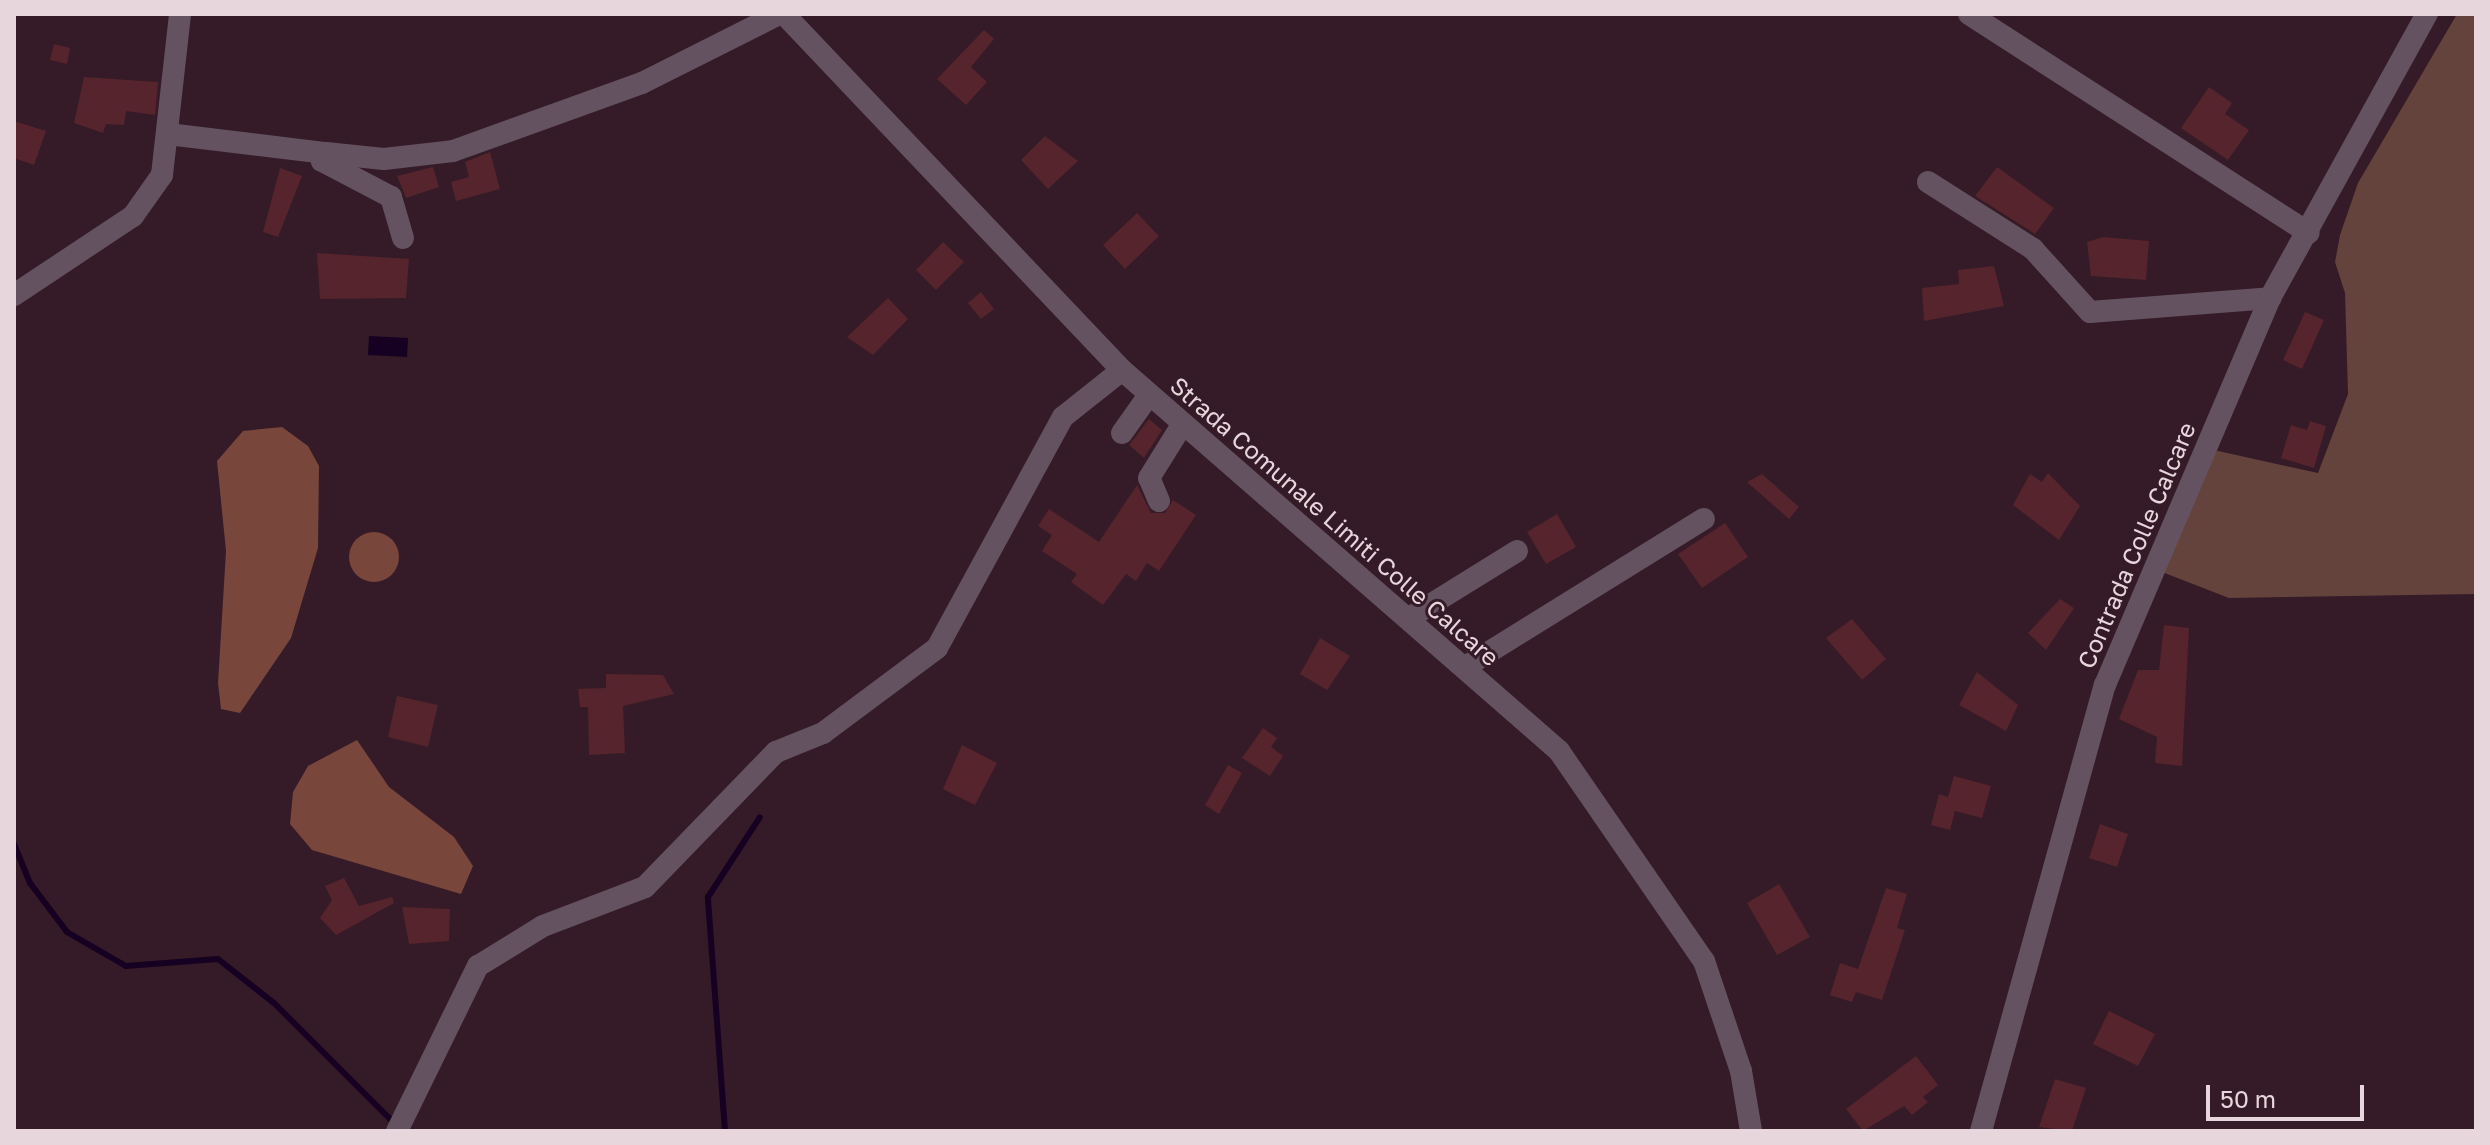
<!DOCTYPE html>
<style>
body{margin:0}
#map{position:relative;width:2490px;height:1145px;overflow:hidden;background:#351b27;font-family:"Golos Text",sans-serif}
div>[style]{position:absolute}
.green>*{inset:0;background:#63433c}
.forest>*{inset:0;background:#79463c}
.round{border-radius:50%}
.water>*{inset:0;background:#170122}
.stream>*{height:6px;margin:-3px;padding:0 3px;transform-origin:3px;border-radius:3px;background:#170122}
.building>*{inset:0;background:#55242c}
.minor>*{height:22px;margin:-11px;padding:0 11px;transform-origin:11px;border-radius:11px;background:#645261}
span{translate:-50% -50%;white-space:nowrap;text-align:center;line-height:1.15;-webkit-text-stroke:6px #351b27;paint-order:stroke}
.street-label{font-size:24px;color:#e8d6dd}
.frame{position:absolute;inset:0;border:16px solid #e8d6dd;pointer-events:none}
.scale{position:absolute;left:2206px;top:1085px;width:158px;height:36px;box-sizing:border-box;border:4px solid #e8d6dd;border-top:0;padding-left:10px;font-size:24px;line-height:28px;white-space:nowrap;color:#e8d6dd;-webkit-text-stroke:6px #351b27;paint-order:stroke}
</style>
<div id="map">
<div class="green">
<div style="clip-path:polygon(2457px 14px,2476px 14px,2476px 594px,2229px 598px,2162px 572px,2209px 449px,2318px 473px,2348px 394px,2345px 293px,2335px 262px,2340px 235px,2358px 183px)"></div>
</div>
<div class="forest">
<div style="clip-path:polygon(282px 427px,308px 446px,319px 466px,318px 548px,291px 638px,240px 713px,221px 709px,218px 683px,226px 551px,217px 461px,243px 431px)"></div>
<div class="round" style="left:349px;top:532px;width:50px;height:50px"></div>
<div style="clip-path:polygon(357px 740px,389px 787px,454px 837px,473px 866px,461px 894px,312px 850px,290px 824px,293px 792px,308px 766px)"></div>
</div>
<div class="water">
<div style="clip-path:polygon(369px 336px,408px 338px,407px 357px,368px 355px)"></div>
</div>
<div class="stream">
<div style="left:14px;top:844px;width:42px;rotate:67.7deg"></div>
<div style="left:30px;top:883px;width:61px;rotate:52.9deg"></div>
<div style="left:67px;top:932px;width:68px;rotate:30deg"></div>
<div style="left:126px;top:966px;width:92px;rotate:-4.4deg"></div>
<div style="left:218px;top:959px;width:71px;rotate:38.2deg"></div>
<div style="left:274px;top:1003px;width:170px;rotate:45deg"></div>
<div style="left:725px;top:1131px;width:235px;rotate:-94.2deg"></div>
<div style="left:708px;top:897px;width:95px;rotate:-57deg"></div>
</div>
<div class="building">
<div style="clip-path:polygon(984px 30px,994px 39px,971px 67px,987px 82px,966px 105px,937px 79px)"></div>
<div style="clip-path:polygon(54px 44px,70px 48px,67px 64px,50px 60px)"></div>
<div style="clip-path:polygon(84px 77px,158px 82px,155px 115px,126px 111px,124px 125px,106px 124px,103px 133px,74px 123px)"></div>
<div style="clip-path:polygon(2209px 87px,2232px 103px,2225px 114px,2249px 130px,2228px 160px,2181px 128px)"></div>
<div style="clip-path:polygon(14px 121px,46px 131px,34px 165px,14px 158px)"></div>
<div style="clip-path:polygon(1045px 136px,1078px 161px,1048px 189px,1021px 160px)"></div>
<div style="clip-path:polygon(490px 152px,500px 189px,456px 201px,451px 182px,469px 177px,465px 162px)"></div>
<div style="clip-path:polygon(433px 167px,439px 187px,406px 198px,397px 176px)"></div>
<div style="clip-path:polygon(1997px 167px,2054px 208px,2035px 234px,1975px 196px)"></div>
<div style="clip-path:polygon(280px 168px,302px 176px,278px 237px,263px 232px)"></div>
<div style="clip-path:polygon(1137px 213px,1159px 236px,1125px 269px,1103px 245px)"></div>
<div style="clip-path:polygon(2103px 237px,2149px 241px,2146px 280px,2091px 276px,2087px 242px)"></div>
<div style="clip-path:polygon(943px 242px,964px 262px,936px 290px,916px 270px)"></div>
<div style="clip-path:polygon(317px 253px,409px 259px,406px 298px,320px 299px)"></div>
<div style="clip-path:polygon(1994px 266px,2004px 306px,1924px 321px,1922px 288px,1959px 284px,1958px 270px)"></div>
<div style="clip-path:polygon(981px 292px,994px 309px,981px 319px,968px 303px)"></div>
<div style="clip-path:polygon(888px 298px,908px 319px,873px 355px,847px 337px)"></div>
<div style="clip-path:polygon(2305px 312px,2324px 320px,2302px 369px,2283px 360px)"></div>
<div style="clip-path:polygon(1149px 419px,1162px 430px,1144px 458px,1129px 445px)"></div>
<div style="clip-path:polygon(2310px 421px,2326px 426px,2314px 468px,2281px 458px,2291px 425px,2307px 430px)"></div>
<div style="clip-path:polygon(2048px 473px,2080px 506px,2059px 540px,2013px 505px,2030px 474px,2042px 482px)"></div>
<div style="clip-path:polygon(1762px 474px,1799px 507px,1789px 519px,1747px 482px)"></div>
<div style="clip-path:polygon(1137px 485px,1151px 513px,1165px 513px,1173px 500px,1196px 515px,1159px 571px,1147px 563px,1136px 581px,1126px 574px,1103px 605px,1071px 582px,1077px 574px,1042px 551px,1052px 535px,1038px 526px,1049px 509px,1099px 542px)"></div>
<div style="clip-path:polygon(1557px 514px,1576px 547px,1546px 564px,1527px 532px)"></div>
<div style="clip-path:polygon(1725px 523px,1748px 557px,1702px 588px,1678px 554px)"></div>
<div style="clip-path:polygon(2060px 599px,2074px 608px,2046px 650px,2028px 633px)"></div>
<div style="clip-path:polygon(1852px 619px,1886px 659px,1862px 680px,1826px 638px)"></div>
<div style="clip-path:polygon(2164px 625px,2189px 628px,2182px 766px,2155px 763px,2157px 737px,2119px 719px,2138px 670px,2159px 670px)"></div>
<div style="clip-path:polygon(1320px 638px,1350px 656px,1327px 690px,1300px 674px)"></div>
<div style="clip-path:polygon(1977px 672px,2018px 705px,2006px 731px,1959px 705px)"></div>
<div style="clip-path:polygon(606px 674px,663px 675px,674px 694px,623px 706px,625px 753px,589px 755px,588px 707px,580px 707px,578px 689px,606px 688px)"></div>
<div style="clip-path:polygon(397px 696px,438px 705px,428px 747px,388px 737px)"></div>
<div style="clip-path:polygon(1263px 728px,1277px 738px,1271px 747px,1283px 756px,1270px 776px,1242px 758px)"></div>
<div style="clip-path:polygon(962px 745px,997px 763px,975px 805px,943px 789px)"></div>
<div style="clip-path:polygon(1228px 765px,1242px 773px,1219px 814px,1205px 805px)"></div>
<div style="clip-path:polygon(1954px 776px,1991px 786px,1982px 818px,1955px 811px,1950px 830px,1931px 825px,1939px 794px,1948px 797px)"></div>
<div style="clip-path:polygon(2100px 824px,2128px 834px,2117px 867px,2089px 858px)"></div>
<div style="clip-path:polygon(344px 878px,359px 906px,392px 897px,394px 903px,336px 935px,320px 918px,332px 900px,325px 886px)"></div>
<div style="clip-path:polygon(1779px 884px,1810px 937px,1777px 955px,1747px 903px)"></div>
<div style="clip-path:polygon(1886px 888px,1907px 894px,1897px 928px,1905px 930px,1882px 1000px,1856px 992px,1852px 1002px,1830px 995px,1840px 963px,1858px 969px)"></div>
<div style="clip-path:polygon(402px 907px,450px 909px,449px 941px,409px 944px)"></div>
<div style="clip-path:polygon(2109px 1011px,2155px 1034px,2138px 1066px,2093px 1044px)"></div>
<div style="clip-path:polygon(1916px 1056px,1938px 1085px,1923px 1097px,1928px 1102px,1912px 1115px,1904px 1106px,1863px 1131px,1846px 1109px)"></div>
<div style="clip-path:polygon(2055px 1079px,2086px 1088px,2072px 1131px,2039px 1127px)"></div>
</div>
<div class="minor">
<div style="left:784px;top:14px;width:491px;rotate:46.5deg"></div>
<div style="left:1122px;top:370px;width:580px;rotate:41.08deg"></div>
<div style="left:1559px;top:751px;width:255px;rotate:55.4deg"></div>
<div style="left:1704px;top:961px;width:116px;rotate:71.4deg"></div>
<div style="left:1741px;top:1071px;width:61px;rotate:80.5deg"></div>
<div style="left:1969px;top:14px;width:404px;rotate:32.8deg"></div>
<div style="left:168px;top:134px;width:159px;rotate:6.9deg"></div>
<div style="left:1928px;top:182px;width:125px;rotate:32.5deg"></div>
<div style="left:2033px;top:249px;width:85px;rotate:47.9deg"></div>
<div style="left:2090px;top:312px;width:181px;rotate:-4.4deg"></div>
<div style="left:403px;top:238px;width:43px;rotate:-106.3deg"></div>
<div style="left:391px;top:197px;width:78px;rotate:-152.4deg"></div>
<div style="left:322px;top:161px;width:9px;rotate:-63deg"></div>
<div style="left:326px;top:153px;width:58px;rotate:5.9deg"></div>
<div style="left:384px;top:159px;width:69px;rotate:-6.6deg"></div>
<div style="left:453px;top:151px;width:201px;rotate:-19.8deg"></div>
<div style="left:642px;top:83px;width:153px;rotate:-26.7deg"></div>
<div style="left:14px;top:295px;width:143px;rotate:-33.6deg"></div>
<div style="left:133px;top:216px;width:50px;rotate:-54.7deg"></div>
<div style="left:162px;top:175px;width:162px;rotate:-83.6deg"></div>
<div style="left:1122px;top:433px;width:47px;rotate:-54.6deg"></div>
<div style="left:1159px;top:501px;width:25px;rotate:-113deg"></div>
<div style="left:1149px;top:478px;width:62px;rotate:-58.1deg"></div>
<div style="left:1409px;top:618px;width:127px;rotate:-31.8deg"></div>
<div style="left:1465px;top:667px;width:281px;rotate:-31.8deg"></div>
<div style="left:397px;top:1131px;width:184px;rotate:-63.9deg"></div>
<div style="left:478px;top:966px;width:76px;rotate:-31.6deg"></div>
<div style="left:543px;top:926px;width:109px;rotate:-20.9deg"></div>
<div style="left:645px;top:887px;width:188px;rotate:-45.9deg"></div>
<div style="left:776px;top:752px;width:51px;rotate:-22deg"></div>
<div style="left:823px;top:733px;width:142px;rotate:-36.7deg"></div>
<div style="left:937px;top:648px;width:263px;rotate:-61.4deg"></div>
<div style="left:1063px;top:417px;width:75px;rotate:-38.5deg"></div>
<div style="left:1981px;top:1131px;width:463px;rotate:-74.5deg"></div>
<div style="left:2105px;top:685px;width:421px;rotate:-66.9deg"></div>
<div style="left:2270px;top:298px;width:325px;rotate:-61.1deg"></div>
</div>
<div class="street-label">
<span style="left:1335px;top:521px;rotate:41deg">Strada Comunale Limiti Colle Calcare</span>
<span style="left:2136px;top:545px;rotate:-67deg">Contrada Colle Calcare</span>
</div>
<div class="frame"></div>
<div class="scale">50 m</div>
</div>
